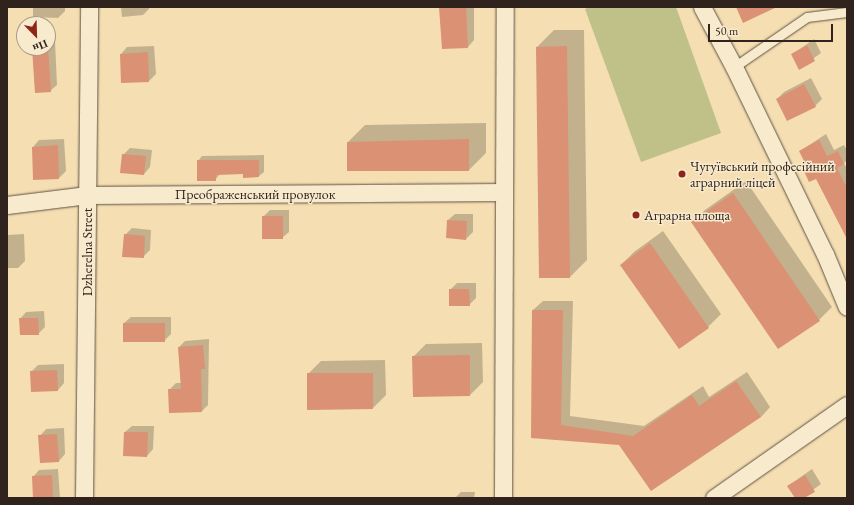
<!DOCTYPE html>
<meta charset="utf-8">
<style>
body{margin:0}
#map{position:relative;width:854px;height:505px;overflow:hidden;background:#f4deb2;font-family:"EB Garamond",serif}
div>[style]{position:absolute}
.green>*{inset:0;background:#c0c089}
.shadow>*{inset:0;background:#0003}
.building>*{inset:0;background:#db9173}
.roads{filter:drop-shadow(0 0 1px #615243) drop-shadow(0 0 1px #615243)}
.service>*{height:9px;margin:-4.5px;padding:0 4.5px;transform-origin:4.5px;border-radius:4.5px;background:#f8eacd}
.minor>*{height:17px;margin:-8.5px;padding:0 8.5px;transform-origin:8.5px;border-radius:8.5px;background:#f8eacd}
.dots>*{width:11px;height:11px;translate:-50% -50%;box-sizing:border-box;border:2px solid #f8eacd;border-radius:50%}
span{translate:-50% -50%;white-space:nowrap;text-align:center;line-height:1.15;-webkit-text-stroke:3px #f8eacd;paint-order:stroke}
.poi-label{font-size:14px;color:#30231e}
.left{translate:0 -50%;text-align:left}
.street-label{font-size:14px;color:#30231e}
.frame{position:absolute;inset:0;border:8px solid #30231e;pointer-events:none}
.north{position:absolute;left:16px;top:16px;width:40px;height:40px;box-sizing:border-box;background:#f8eacd;border:1px solid #a89a87;border-radius:50%;rotate:157deg;font-size:11px;font-weight:700;line-height:16px;text-align:center;color:#30231e}
.north::after{content:'';display:block;margin:auto;width:14px;height:18px;background:#8f2418;clip-path:polygon(50% 0,100% 100%,50% 72%,0 100%)}
.scale{position:absolute;left:708px;top:24px;width:125px;height:18px;box-sizing:border-box;border:2px solid #30231e;border-top:0;padding-left:5px;font-size:12px;line-height:14px;white-space:nowrap;color:#30231e;-webkit-text-stroke:3px #f8eacd;paint-order:stroke}
</style>
<div id="map">
<div class="green">
<div style="clip-path:polygon(590px 7px,676px 7px,721px 133px,641px 162px,585px 9px)"></div>
</div>
<div class="shadow">
<div style="clip-path:polygon(33px 7px,65px 7px,65px 11px,58px 18px,33px 17px)"></div>
<div style="clip-path:polygon(121px 7px,149px 7px,149px 9px,143px 15px,122px 17px)"></div>
<div style="clip-path:polygon(440px 7px,474px 7px,474px 40px,468px 47px)"></div>
<div style="clip-path:polygon(554px 30px,584px 30px,587px 260px,570px 277px,540px 277px,537px 47px)"></div>
<div style="clip-path:polygon(814px 39px,821px 53px,800px 68px,792px 55px)"></div>
<div style="clip-path:polygon(48px 41px,55px 41px,57px 85px,50px 91px,33px 48px,48px 48px)"></div>
<div style="clip-path:polygon(154px 46px,156px 74px,149px 81px,122px 82px,121px 54px,127px 47px)"></div>
<div style="clip-path:polygon(811px 78px,822px 99px,815px 106px,777px 99px,784px 92px)"></div>
<div style="clip-path:polygon(486px 123px,486px 153px,469px 170px,348px 142px,365px 125px)"></div>
<div style="clip-path:polygon(826px 134px,834px 150px,844px 145px,847px 150px,847px 160px,844px 163px,847px 169px,847px 219px,816px 177px,804px 169px,808px 166px,800px 151px)"></div>
<div style="clip-path:polygon(64px 139px,66px 171px,59px 178px,33px 147px,39px 140px)"></div>
<div style="clip-path:polygon(130px 148px,152px 150px,150px 167px,144px 174px,123px 155px)"></div>
<div style="clip-path:polygon(264px 155px,264px 172px,259px 176px,244px 173px,220px 174px,215px 180px,198px 161px,202px 156px)"></div>
<div style="clip-path:polygon(746px 181px,832px 307px,819px 320px,778px 348px,692px 222px,705px 210px)"></div>
<div style="clip-path:polygon(270px 210px,289px 210px,289px 232px,282px 238px,263px 217px)"></div>
<div style="clip-path:polygon(455px 214px,473px 214px,473px 232px,466px 239px,448px 220px)"></div>
<div style="clip-path:polygon(132px 228px,151px 230px,150px 250px,143px 257px,125px 235px)"></div>
<div style="clip-path:polygon(663px 231px,721px 314px,708px 327px,679px 348px,621px 265px,634px 252px)"></div>
<div style="clip-path:polygon(24px 234px,25px 261px,18px 268px,7px 268px,7px 235px)"></div>
<div style="clip-path:polygon(457px 283px,476px 283px,476px 298px,469px 305px,450px 290px)"></div>
<div style="clip-path:polygon(543px 301px,573px 301px,570px 416px,644px 426px,703px 386px,709px 397px,747px 372px,770px 407px,761px 417px,620px 444px,532px 437px,533px 310px)"></div>
<div style="clip-path:polygon(44px 311px,45px 327px,38px 334px,20px 319px,26px 312px)"></div>
<div style="clip-path:polygon(131px 317px,171px 317px,171px 334px,164px 341px,124px 323px)"></div>
<div style="clip-path:polygon(209px 339px,208px 405px,202px 411px,169px 390px,176px 383px,181px 383px,179px 347px,185px 341px)"></div>
<div style="clip-path:polygon(482px 343px,483px 382px,470px 395px,413px 357px,426px 344px)"></div>
<div style="clip-path:polygon(385px 360px,386px 395px,373px 408px,308px 374px,321px 361px)"></div>
<div style="clip-path:polygon(64px 364px,64px 383px,58px 390px,31px 372px,38px 365px)"></div>
<div style="clip-path:polygon(132px 426px,154px 426px,153px 449px,147px 456px,125px 432px)"></div>
<div style="clip-path:polygon(64px 428px,65px 454px,59px 461px,40px 436px,46px 429px)"></div>
<div style="clip-path:polygon(58px 469px,60px 498px,34px 498px,33px 477px,39px 470px)"></div>
<div style="clip-path:polygon(812px 469px,821px 484px,802px 498px,796px 498px,788px 486px)"></div>
<div style="clip-path:polygon(461px 492px,475px 492px,474px 498px,455px 498px)"></div>
</div>
<div class="building">
<div style="clip-path:polygon(439px 7px,466px 7px,468px 48px,442px 49px)"></div>
<div style="clip-path:polygon(736px 7px,777px 7px,743px 23px)"></div>
<div style="clip-path:polygon(807px 45px,815px 61px,799px 70px,791px 54px)"></div>
<div style="clip-path:polygon(567px 46px,570px 278px,539px 278px,536px 47px)"></div>
<div style="clip-path:polygon(32px 48px,48px 48px,51px 92px,35px 93px)"></div>
<div style="clip-path:polygon(148px 52px,149px 82px,121px 83px,120px 54px)"></div>
<div style="clip-path:polygon(804px 84px,816px 107px,787px 121px,776px 99px)"></div>
<div style="clip-path:polygon(469px 139px,469px 171px,347px 171px,347px 142px)"></div>
<div style="clip-path:polygon(819px 140px,827px 156px,838px 151px,844px 164px,837px 168px,847px 188px,847px 239px,816px 179px,809px 182px,803px 169px,807px 167px,799px 151px)"></div>
<div style="clip-path:polygon(58px 145px,59px 179px,33px 180px,32px 147px)"></div>
<div style="clip-path:polygon(122px 154px,146px 156px,144px 175px,120px 173px)"></div>
<div style="clip-path:polygon(197px 160px,259px 160px,259px 177px,243px 178px,243px 174px,216px 175px,216px 181px,197px 181px)"></div>
<div style="clip-path:polygon(733px 193px,820px 321px,778px 349px,691px 222px)"></div>
<div style="clip-path:polygon(262px 216px,283px 216px,283px 239px,262px 239px)"></div>
<div style="clip-path:polygon(447px 220px,467px 221px,466px 240px,446px 238px)"></div>
<div style="clip-path:polygon(124px 234px,145px 236px,144px 258px,122px 257px)"></div>
<div style="clip-path:polygon(650px 243px,709px 328px,679px 349px,620px 265px)"></div>
<div style="clip-path:polygon(449px 289px,469px 289px,470px 306px,449px 306px)"></div>
<div style="clip-path:polygon(532px 310px,563px 310px,561px 425px,633px 436px,692px 395px,699px 406px,736px 381px,761px 417px,651px 491px,619px 445px,531px 438px)"></div>
<div style="clip-path:polygon(19px 318px,38px 318px,39px 335px,20px 335px)"></div>
<div style="clip-path:polygon(123px 323px,165px 323px,165px 342px,123px 342px)"></div>
<div style="clip-path:polygon(203px 345px,205px 369px,201px 369px,202px 412px,169px 413px,168px 389px,181px 389px,178px 347px)"></div>
<div style="clip-path:polygon(470px 355px,470px 396px,413px 397px,412px 356px)"></div>
<div style="clip-path:polygon(57px 370px,58px 391px,31px 392px,30px 371px)"></div>
<div style="clip-path:polygon(307px 373px,373px 373px,373px 409px,307px 410px)"></div>
<div style="clip-path:polygon(124px 432px,148px 432px,147px 457px,123px 456px)"></div>
<div style="clip-path:polygon(57px 434px,59px 462px,40px 463px,38px 435px)"></div>
<div style="clip-path:polygon(52px 475px,53px 498px,33px 498px,32px 476px)"></div>
<div style="clip-path:polygon(805px 475px,815px 492px,804px 498px,795px 498px,787px 486px)"></div>
</div>
<div class="roads">
<div class="service">
<div style="left:734px;top:67px;width:88px;rotate:-34.4deg"></div>
<div style="left:807px;top:17px;width:40px;rotate:-7.1deg"></div>
</div>
<div class="minor">
<div style="left:702px;top:7px;width:68px;rotate:61.9deg"></div>
<div style="left:734px;top:67px;width:208px;rotate:64.1deg"></div>
<div style="left:825px;top:254px;width:57px;rotate:67.5deg"></div>
<div style="left:7px;top:205px;width:81px;rotate:-7.1deg"></div>
<div style="left:87px;top:195px;width:417px;rotate:-0.4deg"></div>
<div style="left:84px;top:498px;width:491px;rotate:-89.4deg"></div>
<div style="left:503px;top:498px;width:491px;rotate:-89.8deg"></div>
<div style="left:714px;top:498px;width:162px;rotate:-35deg"></div>
</div>
</div>
<div class="dots">
<div style="left:682px;top:174px;background:#8f2418"></div>
<div style="left:636px;top:215px;background:#8f2418"></div>
</div>
<div class="poi-label">
<span class="left" style="left:690px;top:174px">Чугуївський професійний<br>аграрний ліцей</span>
<span class="left" style="left:644px;top:215px">Аграрна площа</span>
</div>
<div class="street-label">
<span style="left:255px;top:194px">Преображенський провулок</span>
<span style="left:87px;top:252px;rotate:-90deg">Dzherelna Street</span>
</div>
<div class="frame"></div>
<div class="north">Пн</div>
<div class="scale">50 m</div>
</div>
